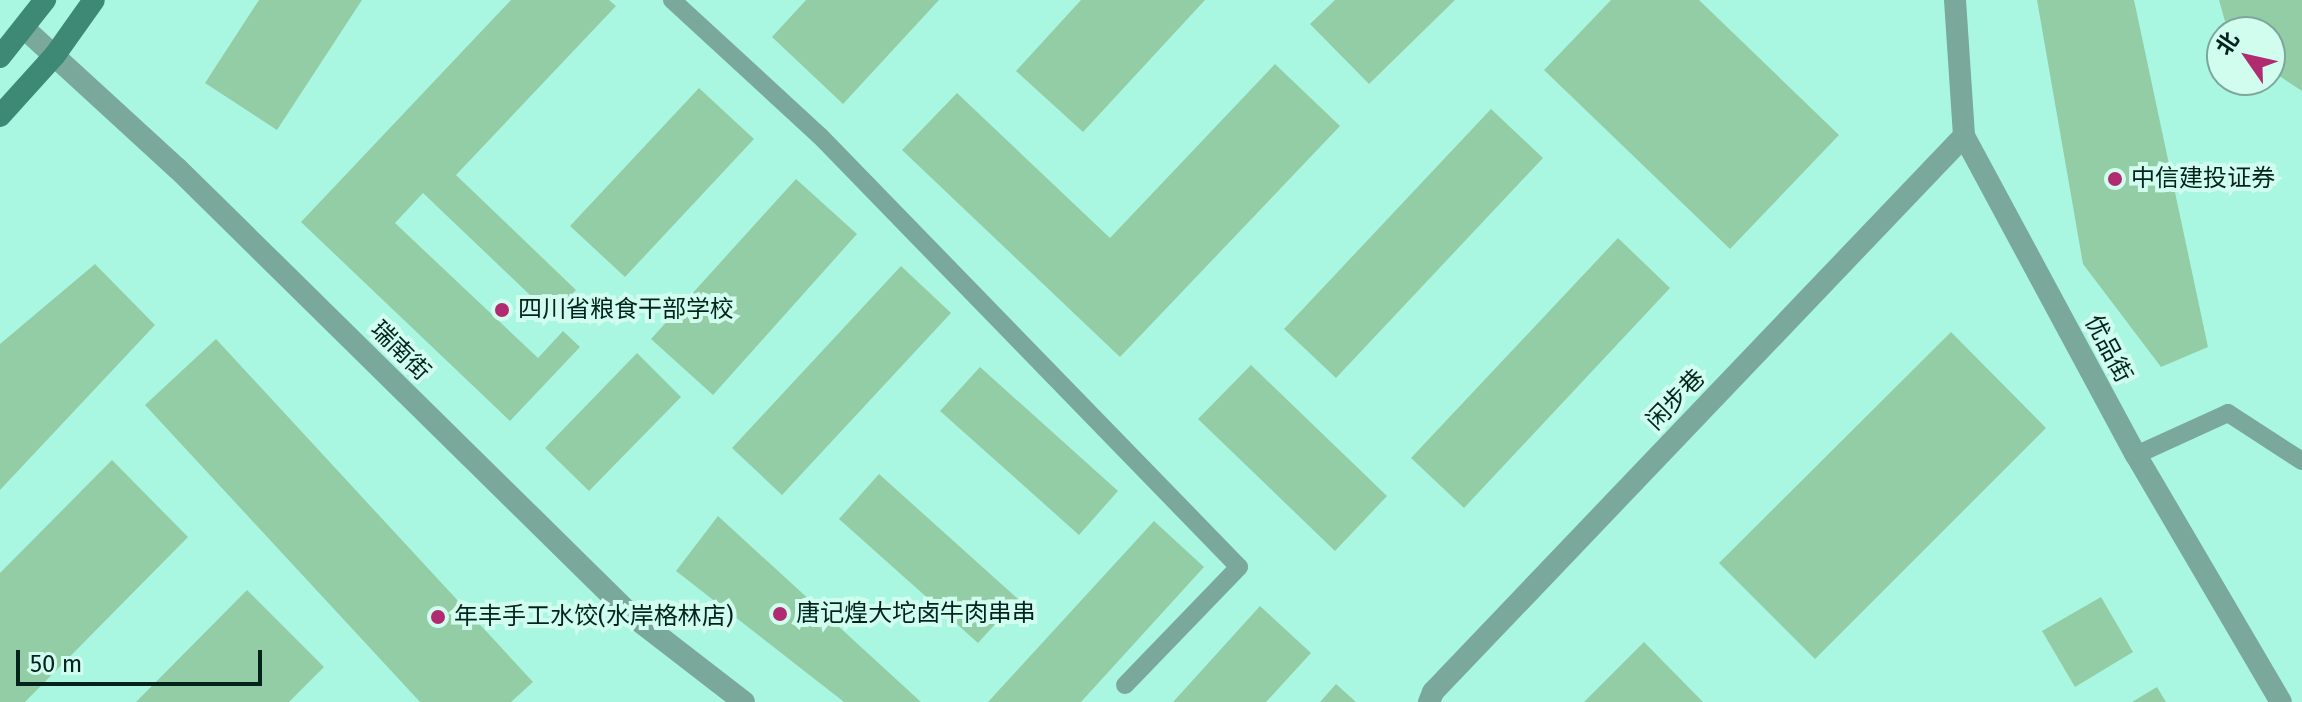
<!DOCTYPE html>
<meta charset="utf-8">
<style>
body{margin:0}
#map{position:relative;width:2302px;height:702px;overflow:hidden;background:#aaf7e1;font-family:"Fira Sans","Noto Sans SC",sans-serif}
div>[style]{position:absolute}
.building>*{inset:0;background:#93cda6}
.service>*{height:18px;margin:-9px;padding:0 9px;transform-origin:9px;border-radius:9px;background:#7aa89a}
.minor>*{height:22px;margin:-11px;padding:0 11px;transform-origin:11px;border-radius:11px;background:#7aa89a}
.secondary>*{height:22px;margin:-11px;padding:0 11px;transform-origin:11px;border-radius:11px;background:#3e8976}
.dots>*{width:22px;height:22px;translate:-50% -50%;box-sizing:border-box;border:4px solid #d1fdef;border-radius:50%}
span{translate:-50% -50%;white-space:nowrap;text-align:center;line-height:1.15;-webkit-text-stroke:8px #d1fdef;paint-order:stroke}
.poi-label{font-size:24px;color:#03231c}
.left{translate:0 -50%;text-align:left}
.street-label{font-size:24px;color:#03231c}
.north{position:absolute;left:2206px;top:16px;width:80px;height:80px;box-sizing:border-box;background:#d1fdef;border:2px solid #7fa69b;border-radius:50%;rotate:304deg;font-size:22px;font-weight:700;line-height:32px;text-align:center;color:#03231c}
.north::after{content:'';display:block;margin:auto;width:28px;height:36px;background:#b12b70;clip-path:polygon(50% 0,100% 100%,50% 72%,0 100%)}
.scale{position:absolute;left:16px;top:650px;width:246px;height:36px;box-sizing:border-box;border:4px solid #03231c;border-top:0;padding-left:10px;font-size:24px;line-height:28px;white-space:nowrap;color:#03231c;-webkit-text-stroke:6px #d1fdef;paint-order:stroke}
</style>
<div id="map">
<div class="building">
<div style="clip-path:polygon(259px 0,362px 0,277px 130px,205px 83px)"></div>
<div style="clip-path:polygon(511px 0,609px 0,616px 6px,456px 175px,576px 290px,552px 316px,423px 193px,395px 223px,538px 358px,563px 331px,580px 347px,510px 421px,301px 222px)"></div>
<div style="clip-path:polygon(806px 0,939px 0,843px 104px,772px 37px)"></div>
<div style="clip-path:polygon(1081px 0,1205px 0,1083px 132px,1016px 71px)"></div>
<div style="clip-path:polygon(1335px 0,1455px 0,1369px 84px,1310px 24px)"></div>
<div style="clip-path:polygon(1611px 0,1699px 0,1839px 135px,1730px 249px,1544px 70px)"></div>
<div style="clip-path:polygon(2037px 0,2134px 0,2208px 347px,2161px 367px,2083px 264px)"></div>
<div style="clip-path:polygon(2219px 0,2302px 0,2302px 91px,2270px 70px,2270px 32px,2228px 32px)"></div>
<div style="clip-path:polygon(1275px 64px,1340px 126px,1120px 357px,902px 150px,957px 93px,1110px 238px)"></div>
<div style="clip-path:polygon(699px 88px,754px 139px,625px 277px,570px 226px)"></div>
<div style="clip-path:polygon(1491px 109px,1543px 158px,1336px 378px,1284px 329px)"></div>
<div style="clip-path:polygon(796px 179px,857px 234px,713px 395px,651px 339px)"></div>
<div style="clip-path:polygon(1618px 238px,1670px 288px,1464px 508px,1411px 458px)"></div>
<div style="clip-path:polygon(95px 264px,155px 325px,0 490px,0 344px)"></div>
<div style="clip-path:polygon(901px 266px,951px 313px,782px 495px,732px 448px)"></div>
<div style="clip-path:polygon(1951px 332px,2046px 428px,1815px 659px,1719px 563px)"></div>
<div style="clip-path:polygon(216px 339px,533px 682px,511px 702px,420px 702px,145px 405px)"></div>
<div style="clip-path:polygon(637px 353px,681px 397px,589px 491px,545px 448px)"></div>
<div style="clip-path:polygon(1251px 365px,1387px 496px,1335px 551px,1198px 419px)"></div>
<div style="clip-path:polygon(980px 367px,1118px 491px,1079px 535px,940px 411px)"></div>
<div style="clip-path:polygon(112px 460px,188px 537px,25px 702px,0 702px,0 573px)"></div>
<div style="clip-path:polygon(879px 474px,1018px 599px,978px 643px,839px 519px)"></div>
<div style="clip-path:polygon(718px 516px,921px 702px,844px 702px,676px 571px)"></div>
<div style="clip-path:polygon(1154px 521px,1204px 567px,1081px 702px,988px 702px)"></div>
<div style="clip-path:polygon(247px 590px,324px 667px,289px 702px,136px 702px)"></div>
<div style="clip-path:polygon(2101px 597px,2133px 652px,2075px 687px,2042px 631px)"></div>
<div style="clip-path:polygon(1260px 606px,1311px 653px,1266px 702px,1173px 702px)"></div>
<div style="clip-path:polygon(1644px 642px,1703px 702px,1584px 702px)"></div>
<div style="clip-path:polygon(1336px 684px,1356px 702px,1320px 702px)"></div>
<div style="clip-path:polygon(2157px 687px,2166px 702px,2132px 702px)"></div>
</div>
<div class="service">
<div style="left:672px;top:0;width:201px;rotate:42.6deg"></div>
<div style="left:820px;top:136px;width:601px;rotate:45.81deg"></div>
<div style="left:1239px;top:567px;width:164px;rotate:134deg"></div>
<div style="left:2136px;top:455px;width:101px;rotate:-24.5deg"></div>
<div style="left:2228px;top:413px;width:88px;rotate:33deg"></div>
</div>
<div class="minor">
<div style="left:1955px;top:0;width:136px;rotate:86.2deg"></div>
<div style="left:1964px;top:136px;width:362px;rotate:61.7deg"></div>
<div style="left:2136px;top:455px;width:286px;rotate:59.6deg"></div>
<div style="left:25px;top:29px;width:207px;rotate:42.5deg"></div>
<div style="left:178px;top:169px;width:634px;rotate:44.55deg"></div>
<div style="left:630px;top:614px;width:144px;rotate:37.7deg"></div>
<div style="left:1429px;top:702px;width:11px;rotate:-68deg"></div>
<div style="left:1433px;top:692px;width:769px;rotate:-46.32deg"></div>
</div>
<div class="secondary">
<div style="left:0;top:57px;width:73px;rotate:-51.7deg"></div>
<div style="left:0;top:116px;width:82px;rotate:-48deg"></div>
<div style="left:55px;top:55px;width:67px;rotate:-54.7deg"></div>
</div>
<div class="dots">
<div style="left:2115px;top:179px;background:#b12b70"></div>
<div style="left:502px;top:310px;background:#b12b70"></div>
<div style="left:780px;top:614px;background:#b12b70"></div>
<div style="left:438px;top:617px;background:#b12b70"></div>
</div>
<div class="poi-label">
<span class="left" style="left:2131px;top:179px">中信建投证券</span>
<span class="left" style="left:518px;top:310px">四川省粮食干部学校</span>
<span class="left" style="left:796px;top:614px">唐记煌大坨卤牛肉串串</span>
<span class="left" style="left:454px;top:617px">年丰手工水饺(水岸格林店)</span>
</div>
<div class="street-label">
<span style="left:2108px;top:349px;rotate:62deg">优品街</span>
<span style="left:400px;top:351px;rotate:45deg">瑞南街</span>
<span style="left:1676px;top:400px;rotate:-46deg">闲步巷</span>
</div>
<div class="north">北</div>
<div class="scale">50 m</div>
</div>
